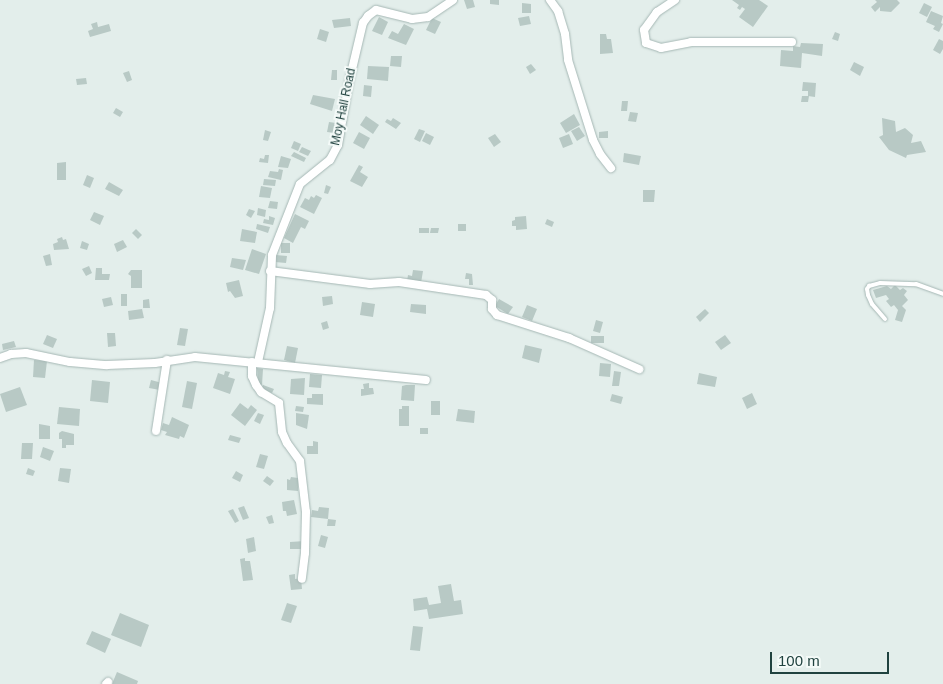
<!DOCTYPE html>
<style>
body{margin:0}
#map{position:relative;width:943px;height:684px;overflow:hidden;background:#e3eeeb;font-family:Arial,sans-serif}
div>[style]{position:absolute}
.building>*{inset:0;background:#b8c9c5}
.roads{filter:drop-shadow(0 0 1px #a5b7b4) drop-shadow(0 0 1px #a5b7b4)}
.lane>*{height:4px;margin:-2px;padding:0 2px;transform-origin:2px;border-radius:2px;background:#fff}
.street>*{height:8px;margin:-4px;padding:0 4px;transform-origin:4px;border-radius:4px;background:#fff}
span{translate:-50% -50%;white-space:nowrap;text-align:center;line-height:1.15;-webkit-text-stroke:4px #f4faf8;paint-order:stroke}
.street-label{font-size:12px;color:#20423f}
.scale{position:absolute;left:770px;top:652px;width:119px;height:22px;box-sizing:border-box;border:2px solid #20423f;border-top:0;padding-left:6px;font-size:15px;line-height:18px;white-space:nowrap;color:#20423f;-webkit-text-stroke:4px #f4faf8;paint-order:stroke}
</style>
<div id="map">
<div class="building">
<div style="clip-path:polygon(464px 0,473px 0,475px 7px,467px 9px)"></div>
<div style="clip-path:polygon(490px 0,499px 0,499px 5px,490px 4px)"></div>
<div style="clip-path:polygon(732px 0,759px 0,768px 6px,753px 27px,739px 17px,745px 9px,742px 7px,740px 10px,737px 8px,739px 5px)"></div>
<div style="clip-path:polygon(875px 0,897px 0,900px 3px,891px 12px,880px 11px,880px 7px,875px 12px,871px 7px,877px 2px)"></div>
<div style="clip-path:polygon(522px 3px,531px 4px,531px 13px,522px 13px)"></div>
<div style="clip-path:polygon(924px 3px,932px 7px,927px 17px,919px 13px)"></div>
<div style="clip-path:polygon(931px 11px,943px 16px,941px 23px,943px 24px,939px 32px,933px 29px,935px 26px,926px 22px)"></div>
<div style="clip-path:polygon(529px 16px,531px 24px,520px 26px,518px 18px)"></div>
<div style="clip-path:polygon(379px 17px,388px 22px,382px 35px,372px 31px)"></div>
<div style="clip-path:polygon(350px 18px,351px 26px,334px 28px,332px 20px)"></div>
<div style="clip-path:polygon(432px 18px,441px 22px,435px 34px,426px 30px)"></div>
<div style="clip-path:polygon(97px 22px,98px 27px,109px 24px,111px 31px,90px 37px,88px 31px,93px 29px,91px 24px)"></div>
<div style="clip-path:polygon(404px 24px,414px 29px,406px 45px,388px 38px,392px 31px,398px 34px)"></div>
<div style="clip-path:polygon(320px 29px,329px 32px,326px 42px,317px 39px)"></div>
<div style="clip-path:polygon(835px 32px,840px 34px,838px 41px,832px 39px)"></div>
<div style="clip-path:polygon(600px 34px,606px 34px,607px 39px,611px 39px,613px 53px,600px 54px)"></div>
<div style="clip-path:polygon(939px 39px,943px 41px,943px 49px,940px 54px,933px 50px)"></div>
<div style="clip-path:polygon(801px 43px,823px 44px,822px 56px,802px 53px,801px 68px,780px 66px,781px 50px,793px 51px,793px 46px,800px 47px)"></div>
<div style="clip-path:polygon(391px 56px,402px 56px,401px 67px,390px 66px)"></div>
<div style="clip-path:polygon(854px 62px,864px 67px,860px 76px,850px 70px)"></div>
<div style="clip-path:polygon(531px 64px,536px 70px,530px 74px,526px 67px)"></div>
<div style="clip-path:polygon(368px 66px,389px 67px,388px 81px,367px 79px)"></div>
<div style="clip-path:polygon(332px 70px,337px 70px,337px 80px,331px 80px)"></div>
<div style="clip-path:polygon(129px 71px,132px 80px,127px 82px,123px 73px)"></div>
<div style="clip-path:polygon(86px 78px,87px 84px,77px 85px,76px 79px)"></div>
<div style="clip-path:polygon(803px 82px,816px 83px,815px 97px,808px 96px,808px 91px,802px 91px)"></div>
<div style="clip-path:polygon(364px 85px,372px 86px,371px 97px,363px 96px)"></div>
<div style="clip-path:polygon(313px 95px,335px 99px,332px 111px,310px 104px)"></div>
<div style="clip-path:polygon(802px 96px,809px 96px,808px 102px,801px 102px)"></div>
<div style="clip-path:polygon(622px 101px,628px 101px,627px 111px,621px 111px)"></div>
<div style="clip-path:polygon(116px 108px,123px 112px,120px 117px,113px 113px)"></div>
<div style="clip-path:polygon(630px 112px,638px 113px,636px 122px,628px 121px)"></div>
<div style="clip-path:polygon(574px 114px,580px 125px,566px 133px,560px 123px)"></div>
<div style="clip-path:polygon(366px 116px,379px 125px,373px 134px,360px 125px)"></div>
<div style="clip-path:polygon(393px 118px,401px 123px,396px 129px,385px 122px,387px 119px,391px 121px)"></div>
<div style="clip-path:polygon(882px 118px,895px 121px,896px 132px,905px 128px,913px 135px,911px 143px,921px 141px,926px 152px,907px 155px,906px 158px,889px 150px,879px 137px,883px 135px)"></div>
<div style="clip-path:polygon(329px 122px,336px 123px,335px 133px,327px 132px)"></div>
<div style="clip-path:polygon(579px 127px,585px 136px,577px 141px,571px 131px)"></div>
<div style="clip-path:polygon(419px 129px,425px 131px,420px 142px,414px 139px)"></div>
<div style="clip-path:polygon(265px 130px,271px 132px,268px 141px,263px 140px)"></div>
<div style="clip-path:polygon(608px 131px,608px 138px,599px 138px,599px 132px)"></div>
<div style="clip-path:polygon(359px 132px,370px 138px,364px 149px,353px 143px)"></div>
<div style="clip-path:polygon(426px 133px,434px 137px,430px 145px,422px 141px)"></div>
<div style="clip-path:polygon(495px 134px,501px 142px,494px 147px,488px 138px)"></div>
<div style="clip-path:polygon(569px 134px,573px 144px,563px 148px,559px 138px)"></div>
<div style="clip-path:polygon(294px 141px,301px 144px,298px 151px,291px 148px)"></div>
<div style="clip-path:polygon(302px 147px,311px 151px,308px 156px,299px 152px)"></div>
<div style="clip-path:polygon(294px 152px,306px 158px,304px 162px,291px 156px)"></div>
<div style="clip-path:polygon(624px 153px,641px 156px,639px 165px,623px 162px)"></div>
<div style="clip-path:polygon(265px 155px,269px 155px,268px 163px,259px 162px,260px 158px,264px 159px)"></div>
<div style="clip-path:polygon(281px 156px,291px 159px,288px 168px,278px 167px)"></div>
<div style="clip-path:polygon(66px 162px,66px 180px,57px 180px,57px 163px)"></div>
<div style="clip-path:polygon(359px 165px,363px 167px,360px 172px,368px 177px,362px 187px,350px 181px)"></div>
<div style="clip-path:polygon(279px 169px,283px 170px,281px 180px,268px 177px,270px 171px,278px 172px)"></div>
<div style="clip-path:polygon(87px 175px,94px 178px,90px 188px,83px 185px)"></div>
<div style="clip-path:polygon(264px 179px,276px 180px,275px 186px,263px 185px)"></div>
<div style="clip-path:polygon(109px 182px,123px 190px,119px 196px,105px 189px)"></div>
<div style="clip-path:polygon(326px 185px,331px 187px,328px 194px,324px 193px)"></div>
<div style="clip-path:polygon(261px 186px,272px 188px,270px 198px,259px 197px)"></div>
<div style="clip-path:polygon(643px 190px,655px 190px,654px 202px,643px 202px)"></div>
<div style="clip-path:polygon(316px 195px,322px 198px,314px 214px,300px 207px,305px 198px,309px 200px,311px 196px,314px 198px)"></div>
<div style="clip-path:polygon(270px 201px,278px 202px,277px 209px,268px 208px)"></div>
<div style="clip-path:polygon(258px 208px,266px 210px,265px 217px,257px 215px)"></div>
<div style="clip-path:polygon(249px 209px,255px 211px,251px 218px,246px 215px)"></div>
<div style="clip-path:polygon(94px 212px,104px 216px,100px 225px,90px 220px)"></div>
<div style="clip-path:polygon(295px 214px,309px 221px,305px 229px,301px 227px,293px 243px,284px 238px)"></div>
<div style="clip-path:polygon(269px 216px,275px 218px,273px 225px,263px 223px,264px 219px,269px 220px)"></div>
<div style="clip-path:polygon(526px 216px,527px 229px,516px 230px,516px 226px,512px 226px,512px 221px,515px 220px,515px 217px)"></div>
<div style="clip-path:polygon(547px 219px,554px 222px,552px 227px,545px 224px)"></div>
<div style="clip-path:polygon(257px 224px,270px 227px,268px 233px,256px 229px)"></div>
<div style="clip-path:polygon(458px 224px,466px 224px,466px 231px,458px 231px)"></div>
<div style="clip-path:polygon(419px 228px,429px 228px,429px 233px,419px 233px)"></div>
<div style="clip-path:polygon(431px 228px,439px 228px,438px 233px,430px 233px)"></div>
<div style="clip-path:polygon(136px 229px,142px 235px,138px 239px,132px 233px)"></div>
<div style="clip-path:polygon(242px 229px,257px 232px,255px 243px,240px 241px)"></div>
<div style="clip-path:polygon(62px 237px,63px 240px,66px 239px,69px 249px,54px 250px,53px 244px,58px 242px,57px 239px)"></div>
<div style="clip-path:polygon(123px 240px,127px 247px,117px 252px,114px 244px)"></div>
<div style="clip-path:polygon(82px 241px,89px 244px,87px 250px,80px 248px)"></div>
<div style="clip-path:polygon(281px 243px,290px 243px,290px 253px,281px 253px)"></div>
<div style="clip-path:polygon(252px 249px,266px 254px,259px 274px,245px 270px)"></div>
<div style="clip-path:polygon(50px 254px,52px 265px,46px 266px,43px 256px)"></div>
<div style="clip-path:polygon(276px 255px,287px 256px,286px 263px,275px 262px)"></div>
<div style="clip-path:polygon(232px 258px,246px 260px,243px 270px,230px 267px)"></div>
<div style="clip-path:polygon(89px 266px,92px 273px,86px 276px,82px 269px)"></div>
<div style="clip-path:polygon(96px 268px,102px 268px,102px 274px,110px 274px,109px 280px,95px 280px)"></div>
<div style="clip-path:polygon(131px 270px,142px 270px,142px 288px,131px 288px,131px 276px,128px 274px)"></div>
<div style="clip-path:polygon(413px 270px,423px 271px,421px 283px,407px 281px,408px 275px,412px 276px)"></div>
<div style="clip-path:polygon(466px 273px,472px 274px,473px 285px,469px 285px,469px 279px,465px 279px)"></div>
<div style="clip-path:polygon(239px 280px,243px 296px,235px 298px,230px 291px,228px 292px,226px 283px)"></div>
<div style="clip-path:polygon(895px 285px,900px 290px,903px 288px,907px 291px,904px 295px,908px 300px,902px 306px,906px 310px,902px 322px,895px 320px,898px 310px,894px 305px,891px 307px,886px 301px,889px 299px,886px 295px,876px 298px,873px 290px,887px 286px,891px 289px)"></div>
<div style="clip-path:polygon(121px 294px,127px 294px,127px 306px,121px 306px)"></div>
<div style="clip-path:polygon(332px 296px,333px 304px,323px 306px,322px 297px)"></div>
<div style="clip-path:polygon(111px 297px,113px 305px,104px 307px,102px 299px)"></div>
<div style="clip-path:polygon(149px 299px,150px 308px,143px 308px,143px 300px)"></div>
<div style="clip-path:polygon(499px 299px,513px 307px,508px 314px,495px 306px)"></div>
<div style="clip-path:polygon(362px 302px,375px 304px,373px 317px,360px 315px)"></div>
<div style="clip-path:polygon(411px 304px,426px 305px,426px 314px,410px 312px)"></div>
<div style="clip-path:polygon(527px 305px,537px 309px,532px 321px,522px 317px)"></div>
<div style="clip-path:polygon(142px 309px,144px 318px,129px 320px,128px 311px)"></div>
<div style="clip-path:polygon(705px 309px,709px 313px,700px 322px,696px 317px)"></div>
<div style="clip-path:polygon(596px 320px,603px 322px,600px 333px,593px 331px)"></div>
<div style="clip-path:polygon(327px 321px,329px 328px,323px 330px,321px 323px)"></div>
<div style="clip-path:polygon(180px 328px,188px 329px,185px 346px,177px 345px)"></div>
<div style="clip-path:polygon(107px 333px,115px 333px,116px 346px,108px 347px)"></div>
<div style="clip-path:polygon(47px 335px,57px 339px,53px 348px,43px 344px)"></div>
<div style="clip-path:polygon(725px 335px,731px 343px,721px 350px,715px 342px)"></div>
<div style="clip-path:polygon(591px 336px,604px 336px,604px 343px,591px 343px)"></div>
<div style="clip-path:polygon(14px 341px,16px 347px,3px 350px,2px 344px)"></div>
<div style="clip-path:polygon(525px 345px,542px 349px,539px 363px,522px 358px)"></div>
<div style="clip-path:polygon(287px 346px,298px 348px,295px 363px,284px 360px)"></div>
<div style="clip-path:polygon(34px 360px,47px 361px,45px 378px,33px 377px)"></div>
<div style="clip-path:polygon(600px 363px,611px 364px,610px 377px,599px 376px)"></div>
<div style="clip-path:polygon(257px 368px,263px 369px,262px 385px,258px 384px)"></div>
<div style="clip-path:polygon(225px 371px,230px 372px,228px 377px,235px 379px,230px 394px,213px 388px,218px 373px,224px 375px)"></div>
<div style="clip-path:polygon(614px 371px,621px 372px,619px 386px,612px 386px)"></div>
<div style="clip-path:polygon(699px 373px,717px 377px,715px 387px,697px 384px)"></div>
<div style="clip-path:polygon(310px 374px,322px 375px,321px 388px,309px 387px)"></div>
<div style="clip-path:polygon(305px 378px,304px 395px,290px 394px,291px 379px)"></div>
<div style="clip-path:polygon(92px 380px,110px 382px,108px 403px,90px 401px)"></div>
<div style="clip-path:polygon(151px 380px,162px 383px,160px 390px,149px 388px)"></div>
<div style="clip-path:polygon(187px 381px,197px 383px,192px 409px,182px 407px)"></div>
<div style="clip-path:polygon(369px 383px,369px 388px,373px 388px,374px 394px,361px 396px,361px 389px,364px 389px,363px 384px)"></div>
<div style="clip-path:polygon(263px 385px,274px 389px,272px 393px,261px 389px)"></div>
<div style="clip-path:polygon(406px 385px,415px 385px,414px 401px,401px 400px,402px 386px)"></div>
<div style="clip-path:polygon(20px 387px,27px 405px,6px 412px,0 394px)"></div>
<div style="clip-path:polygon(752px 393px,757px 404px,747px 409px,742px 398px)"></div>
<div style="clip-path:polygon(312px 394px,323px 394px,323px 405px,307px 404px,307px 398px,312px 398px)"></div>
<div style="clip-path:polygon(612px 394px,623px 397px,621px 404px,610px 401px)"></div>
<div style="clip-path:polygon(431px 401px,440px 401px,440px 415px,431px 415px)"></div>
<div style="clip-path:polygon(240px 403px,248px 409px,251px 405px,257px 410px,245px 426px,231px 415px)"></div>
<div style="clip-path:polygon(296px 406px,304px 407px,303px 412px,295px 411px)"></div>
<div style="clip-path:polygon(402px 406px,409px 406px,409px 426px,399px 426px,399px 409px,402px 409px)"></div>
<div style="clip-path:polygon(59px 407px,80px 409px,79px 426px,57px 424px)"></div>
<div style="clip-path:polygon(458px 409px,475px 411px,474px 423px,456px 421px)"></div>
<div style="clip-path:polygon(258px 413px,264px 415px,260px 424px,254px 421px)"></div>
<div style="clip-path:polygon(296px 413px,309px 415px,307px 429px,296px 425px)"></div>
<div style="clip-path:polygon(172px 417px,189px 425px,184px 438px,180px 436px,179px 439px,165px 435px,167px 432px,161px 430px,163px 423px,169px 425px)"></div>
<div style="clip-path:polygon(39px 424px,50px 426px,50px 439px,39px 439px)"></div>
<div style="clip-path:polygon(420px 428px,428px 428px,428px 434px,420px 434px)"></div>
<div style="clip-path:polygon(62px 431px,74px 434px,74px 445px,66px 445px,66px 448px,62px 448px,62px 439px,59px 439px,59px 433px)"></div>
<div style="clip-path:polygon(230px 435px,241px 438px,239px 443px,228px 440px)"></div>
<div style="clip-path:polygon(313px 441px,318px 442px,318px 454px,307px 454px,307px 446px,313px 446px)"></div>
<div style="clip-path:polygon(22px 443px,33px 443px,32px 459px,21px 459px)"></div>
<div style="clip-path:polygon(43px 447px,54px 451px,50px 461px,40px 457px)"></div>
<div style="clip-path:polygon(260px 454px,268px 456px,264px 469px,256px 467px)"></div>
<div style="clip-path:polygon(28px 468px,35px 471px,33px 476px,26px 474px)"></div>
<div style="clip-path:polygon(60px 468px,71px 469px,69px 483px,58px 481px)"></div>
<div style="clip-path:polygon(236px 471px,243px 475px,240px 482px,232px 478px)"></div>
<div style="clip-path:polygon(267px 476px,274px 481px,270px 486px,263px 481px)"></div>
<div style="clip-path:polygon(291px 477px,298px 478px,298px 491px,287px 490px,287px 479px,290px 480px)"></div>
<div style="clip-path:polygon(294px 500px,297px 514px,287px 516px,286px 511px,283px 511px,282px 502px)"></div>
<div style="clip-path:polygon(244px 506px,249px 518px,243px 520px,238px 508px)"></div>
<div style="clip-path:polygon(319px 507px,329px 508px,328px 519px,311px 517px,312px 510px,318px 511px)"></div>
<div style="clip-path:polygon(233px 509px,239px 521px,235px 523px,228px 511px)"></div>
<div style="clip-path:polygon(272px 515px,274px 523px,269px 524px,266px 517px)"></div>
<div style="clip-path:polygon(328px 519px,336px 520px,335px 526px,327px 526px)"></div>
<div style="clip-path:polygon(321px 535px,328px 537px,325px 548px,318px 546px)"></div>
<div style="clip-path:polygon(254px 537px,256px 551px,248px 553px,246px 539px)"></div>
<div style="clip-path:polygon(305px 541px,305px 549px,290px 549px,290px 542px)"></div>
<div style="clip-path:polygon(245px 558px,245px 561px,250px 561px,253px 580px,243px 581px,240px 559px)"></div>
<div style="clip-path:polygon(295px 574px,295px 579px,301px 578px,302px 589px,291px 590px,289px 575px)"></div>
<div style="clip-path:polygon(451px 584px,454px 601px,461px 600px,463px 614px,429px 619px,427px 609px,414px 611px,413px 599px,427px 597px,429px 605px,441px 603px,438px 586px)"></div>
<div style="clip-path:polygon(287px 603px,297px 606px,291px 623px,281px 620px)"></div>
<div style="clip-path:polygon(120px 613px,149px 625px,141px 647px,111px 635px)"></div>
<div style="clip-path:polygon(413px 626px,423px 627px,420px 651px,410px 650px)"></div>
<div style="clip-path:polygon(92px 631px,111px 639px,105px 653px,86px 644px)"></div>
<div style="clip-path:polygon(117px 672px,138px 681px,137px 684px,112px 684px)"></div>
</div>
<div class="roads">
<div class="lane">
<div style="left:885px;top:319px;width:20px;rotate:-131deg"></div>
<div style="left:872px;top:304px;width:10px;rotate:-114deg"></div>
<div style="left:868px;top:295px;width:6px;rotate:-99deg"></div>
<div style="left:867px;top:289px;width:4px;rotate:-56deg"></div>
<div style="left:869px;top:286px;width:11px;rotate:-15deg"></div>
<div style="left:880px;top:283px;width:36px;rotate:2deg"></div>
<div style="left:916px;top:284px;width:29px;rotate:20deg"></div>
</div>
<div class="street">
<div style="left:550px;top:0;width:14px;rotate:54deg"></div>
<div style="left:558px;top:11px;width:24px;rotate:73deg"></div>
<div style="left:565px;top:34px;width:26px;rotate:83deg"></div>
<div style="left:568px;top:60px;width:84px;rotate:72.6deg"></div>
<div style="left:593px;top:140px;width:16px;rotate:63deg"></div>
<div style="left:600px;top:154px;width:18px;rotate:52deg"></div>
<div style="left:675px;top:0;width:22px;rotate:146deg"></div>
<div style="left:657px;top:12px;width:22px;rotate:126deg"></div>
<div style="left:644px;top:30px;width:13px;rotate:81deg"></div>
<div style="left:646px;top:43px;width:16px;rotate:18deg"></div>
<div style="left:661px;top:48px;width:31px;rotate:-11deg"></div>
<div style="left:691px;top:42px;width:101px"></div>
<div style="left:270px;top:271px;width:101px;rotate:7.4deg"></div>
<div style="left:370px;top:284px;width:29px;rotate:-4deg"></div>
<div style="left:399px;top:282px;width:88px;rotate:8.5deg"></div>
<div style="left:486px;top:295px;width:8px;rotate:40deg"></div>
<div style="left:492px;top:300px;width:9px;rotate:90deg"></div>
<div style="left:492px;top:309px;width:8px;rotate:50deg"></div>
<div style="left:497px;top:315px;width:76px;rotate:17.7deg"></div>
<div style="left:569px;top:338px;width:77px;rotate:23.9deg"></div>
<div style="left:0;top:358px;width:12px;rotate:-20deg"></div>
<div style="left:11px;top:354px;width:15px;rotate:-4deg"></div>
<div style="left:26px;top:353px;width:45px;rotate:11.6deg"></div>
<div style="left:70px;top:362px;width:37px;rotate:5deg"></div>
<div style="left:107px;top:365px;width:48px;rotate:-2.4deg"></div>
<div style="left:155px;top:363px;width:40px;rotate:-8.5deg"></div>
<div style="left:195px;top:357px;width:232px;rotate:5.7deg"></div>
<div style="left:252px;top:362px;width:14px;rotate:90deg"></div>
<div style="left:252px;top:376px;width:10px;rotate:66deg"></div>
<div style="left:256px;top:385px;width:9px;rotate:54deg"></div>
<div style="left:261px;top:392px;width:21px;rotate:31deg"></div>
<div style="left:279px;top:403px;width:29px;rotate:84deg"></div>
<div style="left:282px;top:432px;width:12px;rotate:66deg"></div>
<div style="left:287px;top:443px;width:22px;rotate:54deg"></div>
<div style="left:300px;top:461px;width:51px;rotate:83.3deg"></div>
<div style="left:306px;top:512px;width:41px;rotate:91.4deg"></div>
<div style="left:305px;top:553px;width:26px;rotate:97deg"></div>
<div style="left:258px;top:362px;width:55px;rotate:-77.5deg"></div>
<div style="left:270px;top:308px;width:53px;rotate:-87.8deg"></div>
<div style="left:272px;top:255px;width:76px;rotate:-68.5deg"></div>
<div style="left:300px;top:184px;width:38px;rotate:-39deg"></div>
<div style="left:330px;top:160px;width:17px;rotate:-62deg"></div>
<div style="left:338px;top:145px;width:64px;rotate:-80.1deg"></div>
<div style="left:349px;top:82px;width:61px;rotate:-76.7deg"></div>
<div style="left:363px;top:23px;width:9px;rotate:-54deg"></div>
<div style="left:368px;top:16px;width:10px;rotate:-37deg"></div>
<div style="left:376px;top:10px;width:37px;rotate:14deg"></div>
<div style="left:412px;top:19px;width:16px;rotate:-7deg"></div>
<div style="left:428px;top:17px;width:30px;rotate:-34deg"></div>
<div style="left:156px;top:431px;width:72px;rotate:-81.2deg"></div>
<div style="left:106px;top:684px;width:3px;rotate:-45deg"></div>
</div>
</div>
<div class="street-label">
<span style="left:344px;top:107px;rotate:-78deg">Moy Hall Road</span>
</div>
<div class="scale">100 m</div>
</div>
